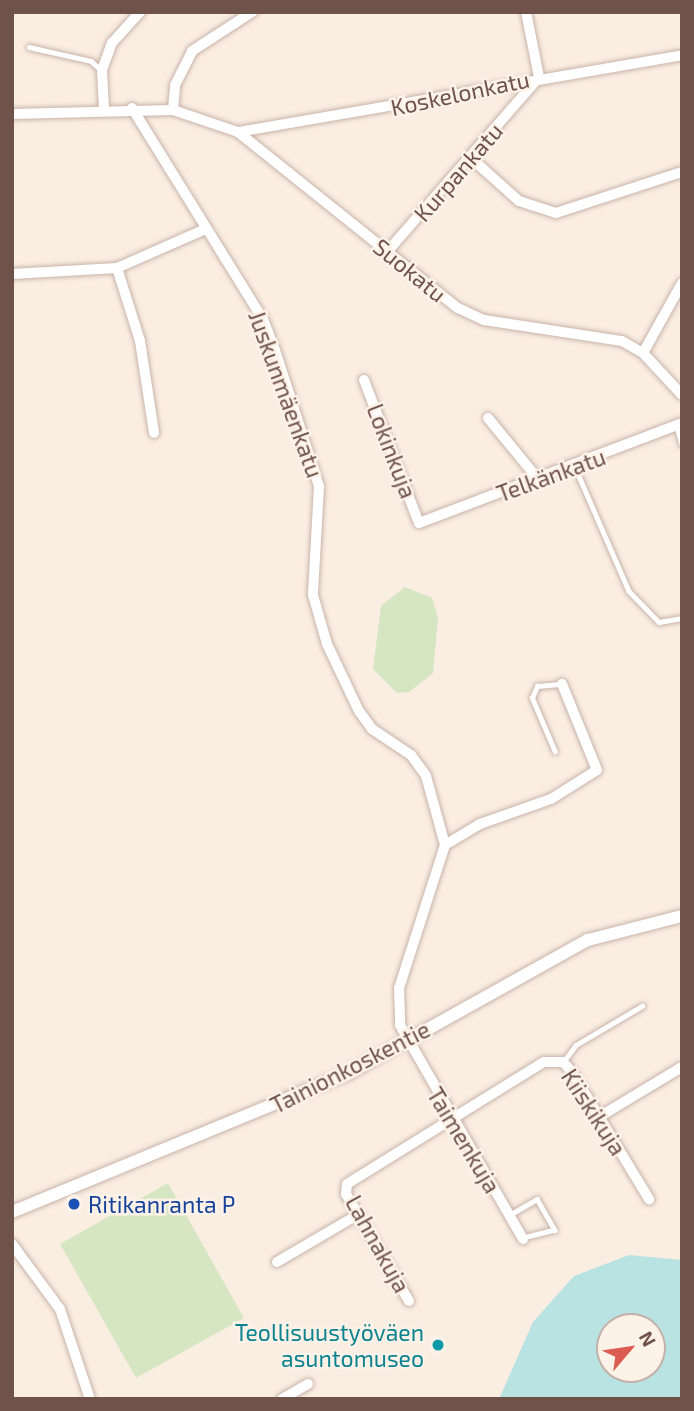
<!DOCTYPE html>
<meta charset="utf-8">
<style>
body{margin:0}
#map{position:relative;width:694px;height:1411px;overflow:hidden;background:#faede2;font-family:"Exo 2",sans-serif}
div>[style]{position:absolute}
.green>*{inset:0;background:#d6e6c2}
.water>*{inset:0;background:#b9e2e2}
.roads{filter:drop-shadow(0 0 2px #c9b4aa) drop-shadow(0 0 2px #c9b4aa)}
.service>*{height:4.5px;margin:-2.25px;padding:0 2.25px;transform-origin:2.25px;border-radius:2.25px;background:#fff}
.minor>*{height:10px;margin:-5px;padding:0 5px;transform-origin:5px;border-radius:5px;background:#fff}
.tertiary>*{height:12px;margin:-6px;padding:0 6px;transform-origin:6px;border-radius:6px;background:#fff}
.dots>*{width:19px;height:19px;translate:-50% -50%;box-sizing:border-box;border:4px solid #fdf2e8;border-radius:50%}
span{translate:-50% -50%;white-space:nowrap;text-align:center;line-height:1.15;-webkit-text-stroke:5px #fdf2e8;paint-order:stroke}
.street-label{font-size:23px;color:#6f534b}
.transit-label{font-size:23px;color:#164399}
.left{translate:0 -50%;text-align:left}
.culture-label{font-size:23px;color:#0d838f}
.right{translate:-100% -50%;text-align:right}
.frame{position:absolute;inset:0;border:14px solid #6f534b;pointer-events:none}
.north{position:absolute;left:596px;top:1313px;width:70px;height:70px;box-sizing:border-box;background:#fdf2e8;border:2px solid #c4b2a9;border-radius:50%;rotate:61deg;font-size:19px;font-weight:700;line-height:28px;text-align:center;color:#6f534b}
.north::after{content:'';display:block;margin:auto;width:24px;height:32px;background:#db5b50;clip-path:polygon(50% 0,100% 100%,50% 72%,0 100%)}
</style>
<div id="map">
<div class="green">
<div style="clip-path:polygon(405px 587px,432px 598px,438px 618px,433px 673px,409px 692px,397px 693px,373px 669px,381px 606px)"></div>
<div style="clip-path:polygon(168px 1183px,244px 1318px,136px 1378px,60px 1244px)"></div>
</div>
<div class="water">
<div style="clip-path:polygon(evenodd,629px 1255px,682px 1260px,682px 1399px,499px 1399px,533px 1322px,574px 1276px,629px 1255px,610px 1327px,652px 1327px,652px 1369px,610px 1369px,610px 1327px)"></div>
</div>
<div class="roads">
<div class="service">
<div style="left:29px;top:47px;width:64px;rotate:12.7deg"></div>
<div style="left:91px;top:61px;width:13px;rotate:42deg"></div>
<div style="left:677px;top:427px;width:18px;rotate:74deg"></div>
<div style="left:575px;top:467px;width:135px;rotate:66.5deg"></div>
<div style="left:629px;top:591px;width:43px;rotate:45.9deg"></div>
<div style="left:659px;top:622px;width:23px;rotate:-10deg"></div>
<div style="left:555px;top:752px;width:59px;rotate:-113.1deg"></div>
<div style="left:532px;top:698px;width:13px;rotate:-67deg"></div>
<div style="left:537px;top:686px;width:25px;rotate:-5deg"></div>
<div style="left:563px;top:1062px;width:21px;rotate:-53deg"></div>
<div style="left:576px;top:1045px;width:77px;rotate:-30.6deg"></div>
<div style="left:511px;top:1214px;width:30px;rotate:-30deg"></div>
<div style="left:537px;top:1199px;width:36px;rotate:60deg"></div>
<div style="left:555px;top:1230px;width:32px;rotate:166deg"></div>
</div>
<div class="minor">
<div style="left:132px;top:108px;width:248px;rotate:58.2deg"></div>
<div style="left:263px;top:319px;width:33px;rotate:69deg"></div>
<div style="left:275px;top:350px;width:143px;rotate:72.1deg"></div>
<div style="left:319px;top:486px;width:109px;rotate:93.2deg"></div>
<div style="left:313px;top:595px;width:51px;rotate:74.1deg"></div>
<div style="left:327px;top:644px;width:74px;rotate:64.5deg"></div>
<div style="left:359px;top:711px;width:22px;rotate:54deg"></div>
<div style="left:372px;top:729px;width:47px;rotate:33.7deg"></div>
<div style="left:411px;top:755px;width:26px;rotate:54deg"></div>
<div style="left:426px;top:776px;width:72px;rotate:74.6deg"></div>
<div style="left:445px;top:845px;width:150px;rotate:107.8deg"></div>
<div style="left:399px;top:988px;width:37px;rotate:88deg"></div>
<div style="left:400px;top:1025px;width:247px;rotate:60.1deg"></div>
<div style="left:104px;top:109px;width:39px;rotate:-93deg"></div>
<div style="left:102px;top:70px;width:29px;rotate:-70deg"></div>
<div style="left:112px;top:43px;width:42px;rotate:-47.9deg"></div>
<div style="left:173px;top:110px;width:25px;rotate:-85deg"></div>
<div style="left:175px;top:85px;width:38px;rotate:-63deg"></div>
<div style="left:192px;top:51px;width:72px;rotate:-33deg"></div>
<div style="left:12px;top:114px;width:161px;rotate:-1.4deg"></div>
<div style="left:173px;top:110px;width:69px;rotate:18.7deg"></div>
<div style="left:238px;top:132px;width:282px;rotate:38.7deg"></div>
<div style="left:458px;top:308px;width:29px;rotate:25deg"></div>
<div style="left:484px;top:320px;width:140px;rotate:8.7deg"></div>
<div style="left:622px;top:341px;width:24px;rotate:30deg"></div>
<div style="left:643px;top:353px;width:57px;rotate:47.1deg"></div>
<div style="left:238px;top:132px;width:451px;rotate:-9.8deg"></div>
<div style="left:472px;top:159px;width:63px;rotate:41.8deg"></div>
<div style="left:519px;top:201px;width:39px;rotate:18deg"></div>
<div style="left:556px;top:213px;width:133px;rotate:-18deg"></div>
<div style="left:387px;top:252px;width:232px;rotate:-49deg"></div>
<div style="left:539px;top:77px;width:66px;rotate:-101.3deg"></div>
<div style="left:117px;top:268px;width:77px;rotate:72.5deg"></div>
<div style="left:140px;top:341px;width:93px;rotate:81.3deg"></div>
<div style="left:12px;top:274px;width:105px;rotate:-3.3deg"></div>
<div style="left:117px;top:268px;width:94px;rotate:-23.8deg"></div>
<div style="left:643px;top:353px;width:80px;rotate:-60.9deg"></div>
<div style="left:364px;top:380px;width:153px;rotate:69deg"></div>
<div style="left:419px;top:523px;width:281px;rotate:-20.8deg"></div>
<div style="left:488px;top:418px;width:80px;rotate:50.6deg"></div>
<div style="left:445px;top:845px;width:41px;rotate:-31deg"></div>
<div style="left:480px;top:824px;width:75px;rotate:-19.4deg"></div>
<div style="left:551px;top:799px;width:54px;rotate:-32.2deg"></div>
<div style="left:597px;top:770px;width:93px;rotate:-112.1deg"></div>
<div style="left:599px;top:1117px;width:97px;rotate:-31.1deg"></div>
<div style="left:12px;top:1244px;width:81px;rotate:53.6deg"></div>
<div style="left:60px;top:1309px;width:95px;rotate:71.6deg"></div>
<div style="left:277px;top:1262px;width:93px;rotate:-30.4deg"></div>
<div style="left:409px;top:1301px;width:124px;rotate:-120.5deg"></div>
<div style="left:346px;top:1194px;width:10px;rotate:-84deg"></div>
<div style="left:347px;top:1184px;width:232px;rotate:-31.8deg"></div>
<div style="left:544px;top:1062px;width:19px"></div>
<div style="left:563px;top:1062px;width:13px;rotate:48deg"></div>
<div style="left:572px;top:1072px;width:149px;rotate:58.8deg"></div>
<div style="left:282px;top:1399px;width:30px;rotate:-30deg"></div>
</div>
<div class="tertiary">
<div style="left:12px;top:1212px;width:362px;rotate:-22.4deg"></div>
<div style="left:347px;top:1074px;width:276px;rotate:-29.1deg"></div>
<div style="left:588px;top:940px;width:97px;rotate:-14.3deg"></div>
</div>
</div>
<div class="dots">
<div style="left:74px;top:1204px;background:#1a4fb4"></div>
<div style="left:438px;top:1345px;background:#0f9aa8"></div>
</div>
<div class="street-label">
<span style="left:460px;top:93px;rotate:-12deg">Koskelonkatu</span>
<span style="left:458px;top:172px;rotate:-49deg">Kurpankatu</span>
<span style="left:410px;top:270px;rotate:39deg">Suokatu</span>
<span style="left:286px;top:394px;rotate:70deg">Juskunmäenkatu</span>
<span style="left:392px;top:451px;rotate:69deg">Lokinkuja</span>
<span style="left:551px;top:475px;rotate:-20deg">Telkänkatu</span>
<span style="left:350px;top:1067px;rotate:-27deg">Tainionkoskentie</span>
<span style="left:594px;top:1112px;rotate:57deg">Kiiskikuja</span>
<span style="left:464px;top:1140px;rotate:59deg">Taimenkuja</span>
<span style="left:378px;top:1244px;rotate:61deg">Lahnakuja</span>
</div>
<div class="transit-label">
<span class="left" style="left:88px;top:1204px">Ritikanranta P</span>
</div>
<div class="culture-label">
<span class="right" style="left:424px;top:1345px">Teollisuustyöväen<br>asuntomuseo</span>
</div>
<div class="frame"></div>
<div class="north">N</div>
</div>
